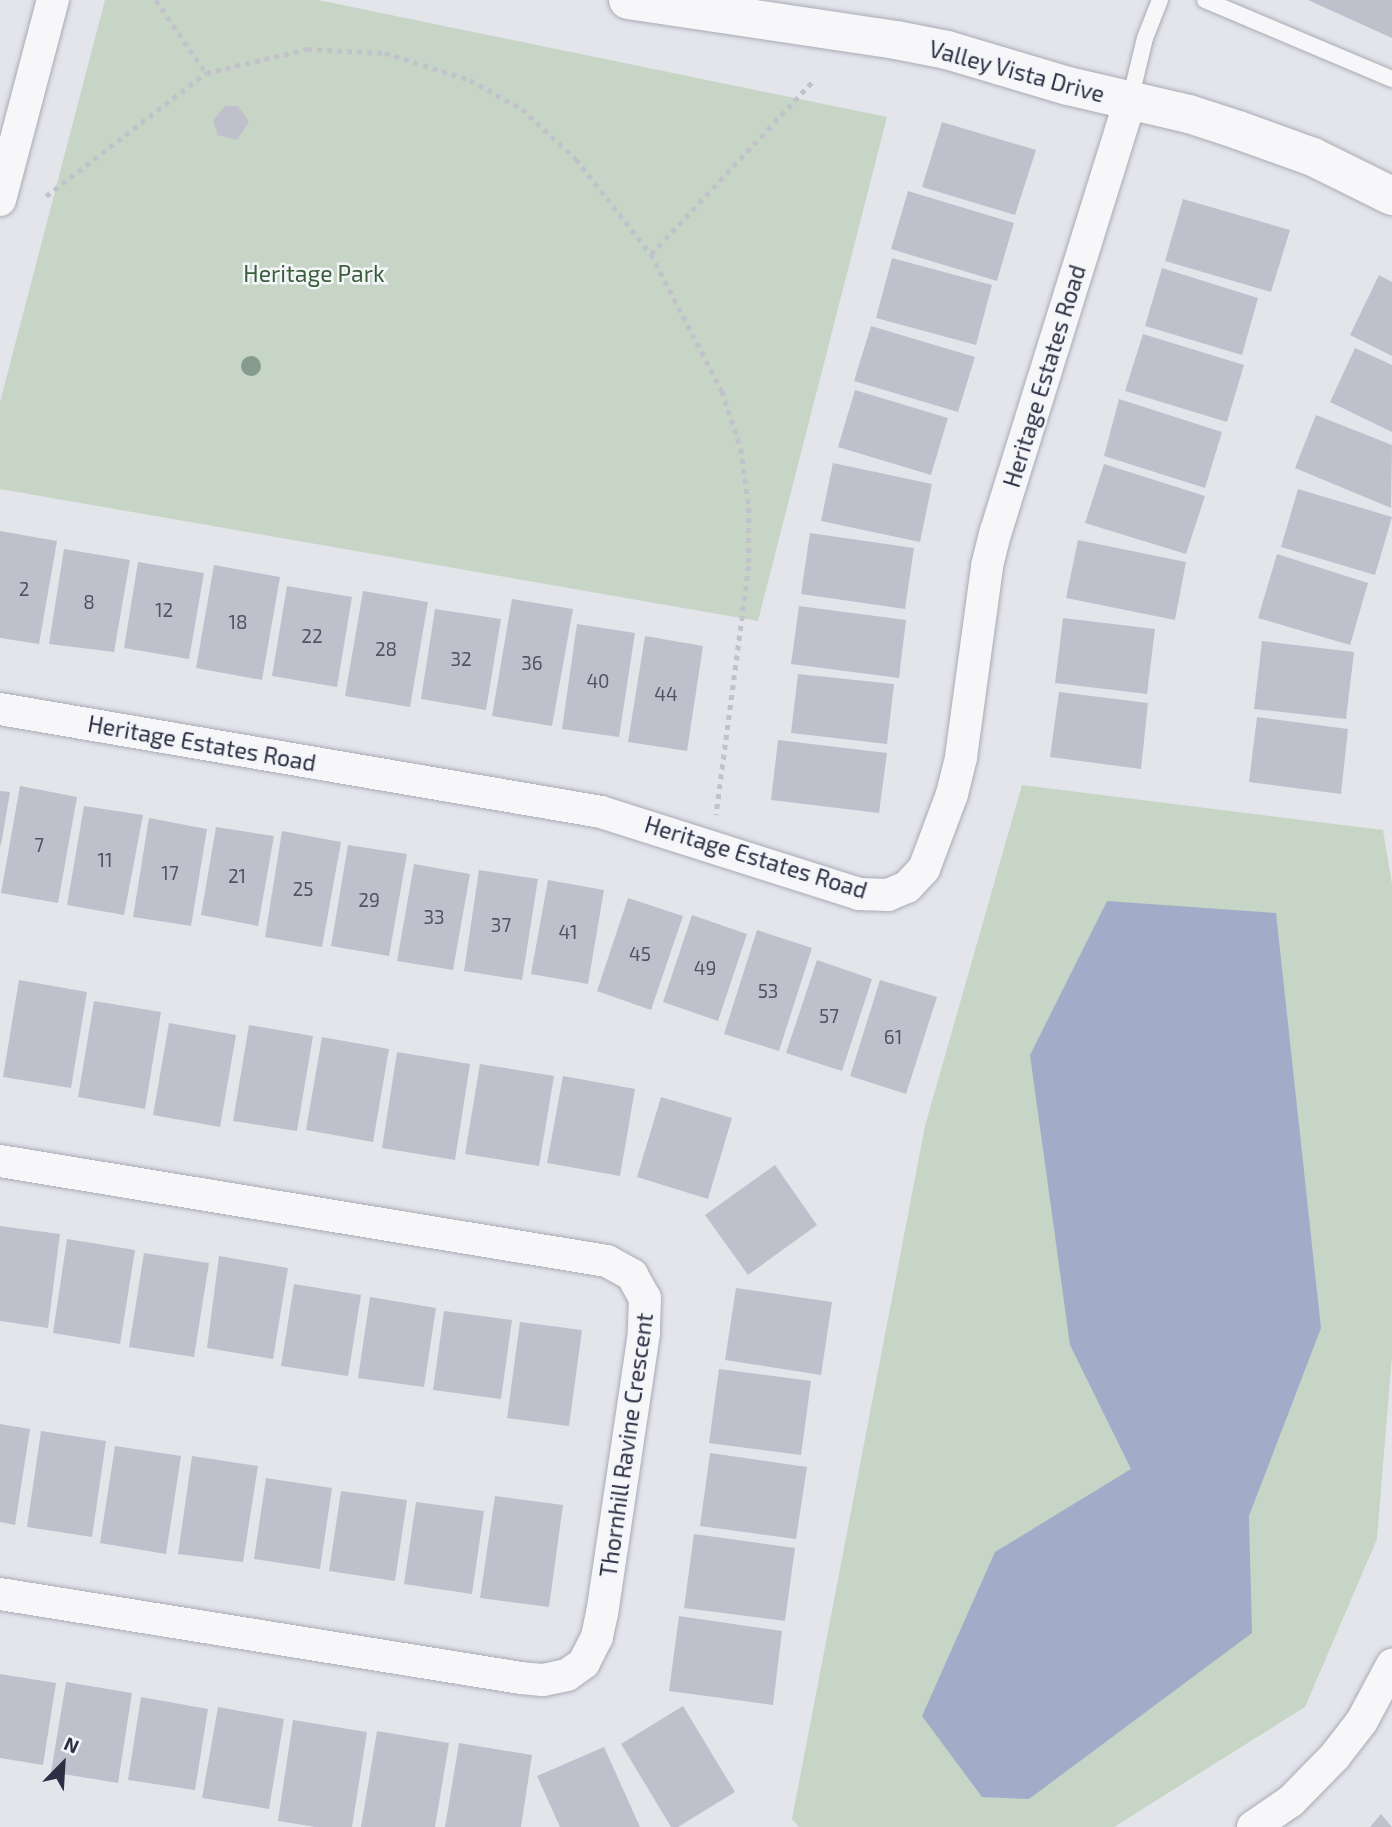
<!DOCTYPE html>
<style>
body{margin:0}
#map{position:relative;width:1392px;height:1827px;overflow:hidden;background:#e4e5eb;font-family:"Exo 2",sans-serif}
div>[style]{position:absolute}
.green>*{inset:0;background:#c6d5c6}
.water>*{inset:0;background:#a2acc9}
.building>*{inset:0;background:#bfc0cb}
.path>*{height:4.5px;margin-top:-2.25px;transform-origin:0;background:repeating-linear-gradient(90deg,#c2c3ca 0 5px,transparent 0 10px)}
.roads{filter:drop-shadow(0 0 2px #a9abb5) drop-shadow(0 0 2px #a9abb5)}
.service>*{height:16px;margin:-8px;padding:0 8px;transform-origin:8px;border-radius:8px;background:#f7f7fa}
.minor>*{height:32px;margin:-16px;padding:0 16px;transform-origin:16px;border-radius:16px;background:#f7f7fa}
.tertiary>*{height:38px;margin:-19px;padding:0 19px;transform-origin:19px;border-radius:19px;background:#f7f7fa}
.trees>*{width:20px;height:20px;margin:-10px;border-radius:50%;background:#869b8b}
span{translate:-50% -50%;white-space:nowrap;text-align:center;line-height:1.15;-webkit-text-stroke:5px #f4f5f9;paint-order:stroke}
.number-label{font-size:19px;color:#515365}
.number-label span{-webkit-text-stroke-width:0}
.street-label{font-size:23px;color:#2c2f43}
.park-label{font-size:23px;color:#3a5e3c}
.north{position:absolute;left:28px;top:1729px;width:70px;height:70px;-webkit-text-stroke:5px #f4f5f9;paint-order:stroke;rotate:24deg;font-size:19px;font-weight:700;line-height:28px;text-align:center;color:#2c2f43}
.north::after{content:'';display:block;margin:auto;width:24px;height:32px;background:#2c2f43;clip-path:polygon(50% 0,100% 100%,50% 72%,0 100%)}
</style>
<div id="map">
<div class="green">
<div style="clip-path:polygon(105px 0,318px 0,887px 117px,758px 621px,0 489px,0 402px)"></div>
<div style="clip-path:polygon(1022px 785px,1383px 830px,1392px 884px,1392px 1355px,1377px 1539px,1305px 1707px,1114px 1827px,799px 1827px,792px 1819px,925px 1126px)"></div>
</div>
<div class="water">
<div style="clip-path:polygon(1107px 901px,1276px 913px,1321px 1328px,1249px 1516px,1252px 1633px,1029px 1799px,982px 1797px,922px 1716px,995px 1552px,1131px 1469px,1070px 1345px,1030px 1055px)"></div>
</div>
<div class="building">
<div style="clip-path:polygon(1308px 0,1392px 0,1392px 38px)"></div>
<div style="clip-path:polygon(225px 106px,238px 106px,249px 122px,237px 140px,218px 135px,213px 121px)"></div>
<div style="clip-path:polygon(942px 122px,1036px 150px,1015px 215px,922px 187px)"></div>
<div style="clip-path:polygon(908px 191px,1014px 223px,997px 281px,891px 249px)"></div>
<div style="clip-path:polygon(1183px 199px,1290px 230px,1271px 292px,1165px 261px)"></div>
<div style="clip-path:polygon(892px 258px,992px 285px,976px 345px,876px 318px)"></div>
<div style="clip-path:polygon(1162px 268px,1258px 298px,1242px 355px,1145px 326px)"></div>
<div style="clip-path:polygon(1379px 275px,1392px 282px,1392px 356px,1350px 335px)"></div>
<div style="clip-path:polygon(871px 326px,975px 357px,958px 412px,854px 381px)"></div>
<div style="clip-path:polygon(1143px 334px,1244px 365px,1227px 422px,1125px 391px)"></div>
<div style="clip-path:polygon(1355px 348px,1392px 365px,1392px 432px,1330px 402px)"></div>
<div style="clip-path:polygon(855px 390px,948px 418px,931px 475px,838px 447px)"></div>
<div style="clip-path:polygon(1119px 399px,1222px 432px,1205px 488px,1104px 456px)"></div>
<div style="clip-path:polygon(1316px 415px,1392px 445px,1391px 508px,1295px 468px)"></div>
<div style="clip-path:polygon(833px 463px,932px 484px,920px 542px,821px 521px)"></div>
<div style="clip-path:polygon(1104px 464px,1205px 496px,1186px 554px,1085px 523px)"></div>
<div style="clip-path:polygon(1298px 489px,1392px 517px,1375px 575px,1281px 547px)"></div>
<div style="clip-path:polygon(0 531px,57px 541px,39px 644px,0 638px)"></div>
<div style="clip-path:polygon(810px 533px,914px 548px,905px 609px,801px 594px)"></div>
<div style="clip-path:polygon(1078px 540px,1186px 562px,1175px 620px,1066px 598px)"></div>
<div style="clip-path:polygon(64px 549px,130px 560px,114px 652px,49px 644px)"></div>
<div style="clip-path:polygon(1277px 554px,1368px 583px,1350px 645px,1258px 618px)"></div>
<div style="clip-path:polygon(138px 562px,204px 573px,189px 659px,124px 648px)"></div>
<div style="clip-path:polygon(214px 565px,280px 577px,262px 680px,196px 668px)"></div>
<div style="clip-path:polygon(287px 586px,352px 597px,337px 687px,272px 676px)"></div>
<div style="clip-path:polygon(363px 591px,428px 602px,410px 707px,345px 696px)"></div>
<div style="clip-path:polygon(512px 599px,573px 609px,552px 726px,492px 716px)"></div>
<div style="clip-path:polygon(799px 606px,906px 620px,899px 678px,791px 664px)"></div>
<div style="clip-path:polygon(435px 609px,501px 619px,486px 710px,421px 699px)"></div>
<div style="clip-path:polygon(1063px 618px,1155px 629px,1147px 694px,1055px 683px)"></div>
<div style="clip-path:polygon(577px 624px,635px 633px,619px 737px,562px 729px)"></div>
<div style="clip-path:polygon(645px 636px,703px 646px,687px 751px,628px 742px)"></div>
<div style="clip-path:polygon(1262px 641px,1354px 652px,1346px 719px,1254px 709px)"></div>
<div style="clip-path:polygon(798px 674px,894px 684px,887px 744px,791px 733px)"></div>
<div style="clip-path:polygon(1059px 692px,1148px 703px,1141px 769px,1050px 757px)"></div>
<div style="clip-path:polygon(1257px 717px,1348px 729px,1341px 794px,1249px 782px)"></div>
<div style="clip-path:polygon(778px 740px,887px 753px,879px 813px,771px 800px)"></div>
<div style="clip-path:polygon(20px 786px,77px 797px,58px 903px,1px 893px)"></div>
<div style="clip-path:polygon(0 791px,10px 792px,1px 845px,0 845px)"></div>
<div style="clip-path:polygon(84px 806px,143px 815px,124px 915px,67px 905px)"></div>
<div style="clip-path:polygon(149px 818px,207px 829px,191px 926px,133px 917px)"></div>
<div style="clip-path:polygon(216px 827px,274px 836px,258px 926px,201px 915px)"></div>
<div style="clip-path:polygon(282px 831px,341px 842px,322px 947px,265px 937px)"></div>
<div style="clip-path:polygon(348px 845px,407px 854px,389px 956px,331px 946px)"></div>
<div style="clip-path:polygon(414px 864px,470px 874px,453px 970px,397px 961px)"></div>
<div style="clip-path:polygon(479px 870px,538px 879px,522px 980px,464px 971px)"></div>
<div style="clip-path:polygon(548px 880px,604px 890px,588px 984px,531px 974px)"></div>
<div style="clip-path:polygon(628px 898px,683px 916px,651px 1010px,597px 991px)"></div>
<div style="clip-path:polygon(692px 915px,747px 934px,718px 1021px,663px 1002px)"></div>
<div style="clip-path:polygon(757px 930px,812px 948px,779px 1051px,724px 1034px)"></div>
<div style="clip-path:polygon(817px 960px,872px 979px,842px 1071px,786px 1053px)"></div>
<div style="clip-path:polygon(19px 980px,87px 992px,71px 1088px,3px 1077px)"></div>
<div style="clip-path:polygon(880px 980px,937px 997px,906px 1094px,850px 1076px)"></div>
<div style="clip-path:polygon(94px 1001px,161px 1012px,145px 1109px,78px 1097px)"></div>
<div style="clip-path:polygon(169px 1023px,236px 1035px,220px 1127px,153px 1115px)"></div>
<div style="clip-path:polygon(249px 1025px,313px 1036px,297px 1131px,233px 1121px)"></div>
<div style="clip-path:polygon(322px 1037px,389px 1049px,373px 1142px,306px 1130px)"></div>
<div style="clip-path:polygon(397px 1052px,470px 1064px,455px 1160px,382px 1148px)"></div>
<div style="clip-path:polygon(480px 1064px,554px 1076px,539px 1166px,465px 1154px)"></div>
<div style="clip-path:polygon(563px 1076px,635px 1089px,620px 1176px,547px 1163px)"></div>
<div style="clip-path:polygon(661px 1097px,732px 1118px,708px 1199px,637px 1177px)"></div>
<div style="clip-path:polygon(775px 1165px,817px 1225px,748px 1275px,705px 1215px)"></div>
<div style="clip-path:polygon(0 1226px,60px 1234px,48px 1328px,0 1321px)"></div>
<div style="clip-path:polygon(67px 1239px,135px 1250px,120px 1344px,53px 1333px)"></div>
<div style="clip-path:polygon(144px 1253px,209px 1263px,194px 1357px,129px 1347px)"></div>
<div style="clip-path:polygon(219px 1256px,288px 1268px,273px 1359px,207px 1348px)"></div>
<div style="clip-path:polygon(294px 1284px,361px 1295px,348px 1376px,281px 1366px)"></div>
<div style="clip-path:polygon(736px 1288px,832px 1302px,821px 1375px,725px 1360px)"></div>
<div style="clip-path:polygon(370px 1297px,436px 1308px,424px 1387px,358px 1378px)"></div>
<div style="clip-path:polygon(444px 1311px,512px 1320px,501px 1399px,433px 1390px)"></div>
<div style="clip-path:polygon(520px 1322px,582px 1330px,569px 1426px,507px 1418px)"></div>
<div style="clip-path:polygon(719px 1369px,811px 1381px,801px 1455px,709px 1443px)"></div>
<div style="clip-path:polygon(0 1424px,30px 1429px,15px 1525px,0 1522px)"></div>
<div style="clip-path:polygon(41px 1431px,106px 1441px,92px 1537px,27px 1527px)"></div>
<div style="clip-path:polygon(115px 1446px,181px 1456px,166px 1554px,100px 1543px)"></div>
<div style="clip-path:polygon(710px 1453px,807px 1467px,796px 1539px,700px 1526px)"></div>
<div style="clip-path:polygon(192px 1456px,258px 1466px,243px 1562px,178px 1554px)"></div>
<div style="clip-path:polygon(266px 1478px,332px 1488px,320px 1569px,254px 1559px)"></div>
<div style="clip-path:polygon(341px 1491px,407px 1500px,395px 1581px,329px 1571px)"></div>
<div style="clip-path:polygon(495px 1496px,563px 1505px,549px 1607px,480px 1598px)"></div>
<div style="clip-path:polygon(416px 1502px,484px 1511px,472px 1594px,404px 1584px)"></div>
<div style="clip-path:polygon(694px 1534px,795px 1548px,785px 1621px,684px 1608px)"></div>
<div style="clip-path:polygon(679px 1616px,782px 1631px,773px 1705px,669px 1691px)"></div>
<div style="clip-path:polygon(0 1674px,56px 1683px,43px 1765px,0 1758px)"></div>
<div style="clip-path:polygon(66px 1682px,132px 1693px,118px 1783px,51px 1772px)"></div>
<div style="clip-path:polygon(141px 1697px,208px 1709px,195px 1790px,128px 1780px)"></div>
<div style="clip-path:polygon(683px 1706px,735px 1792px,678px 1827px,671px 1827px,621px 1744px)"></div>
<div style="clip-path:polygon(218px 1707px,284px 1719px,269px 1809px,202px 1798px)"></div>
<div style="clip-path:polygon(293px 1720px,367px 1732px,352px 1827px,315px 1827px,278px 1821px)"></div>
<div style="clip-path:polygon(377px 1731px,449px 1743px,435px 1827px,361px 1827px)"></div>
<div style="clip-path:polygon(459px 1743px,532px 1755px,521px 1827px,445px 1827px)"></div>
<div style="clip-path:polygon(604px 1747px,640px 1827px,560px 1827px,537px 1776px)"></div>
<div style="clip-path:polygon(1381px 1814px,1392px 1827px,1370px 1827px)"></div>
</div>
<div class="path">
<div style="left:156px;top:0;width:88px;rotate:55.6deg"></div>
<div style="left:46px;top:196px;width:202px;rotate:-37.6deg"></div>
<div style="left:206px;top:73px;width:104px;rotate:-13.4deg"></div>
<div style="left:307px;top:49px;width:78px;rotate:2.9deg"></div>
<div style="left:385px;top:53px;width:89px;rotate:17.6deg"></div>
<div style="left:470px;top:80px;width:60px;rotate:29.1deg"></div>
<div style="left:522px;top:109px;width:74px;rotate:42.8deg"></div>
<div style="left:576px;top:159px;width:121px;rotate:51.7deg"></div>
<div style="left:651px;top:254px;width:154px;rotate:62.6deg"></div>
<div style="left:722px;top:391px;width:61px;rotate:71.9deg"></div>
<div style="left:741px;top:449px;width:60px;rotate:82.3deg"></div>
<div style="left:749px;top:508px;width:58px;rotate:90deg"></div>
<div style="left:749px;top:566px;width:251px;rotate:97.5deg"></div>
<div style="left:651px;top:254px;width:238px;rotate:-46.9deg"></div>
</div>
<div class="roads">
<div class="service">
<div style="left:1205px;top:0;width:203px;rotate:22.9deg"></div>
<div style="left:1130px;top:100px;width:64px;rotate:-76.4deg"></div>
<div style="left:1145px;top:38px;width:41px;rotate:-68.5deg"></div>
</div>
<div class="minor">
<div style="left:0;top:200px;width:207px;rotate:-75.2deg"></div>
<div style="left:0;top:709px;width:610px;rotate:9.72deg"></div>
<div style="left:601px;top:812px;width:271px;rotate:17.6deg"></div>
<div style="left:859px;top:894px;width:29px;rotate:2deg"></div>
<div style="left:888px;top:895px;width:21px;rotate:-23deg"></div>
<div style="left:907px;top:887px;width:25px;rotate:-47deg"></div>
<div style="left:924px;top:869px;width:80px;rotate:-69.5deg"></div>
<div style="left:952px;top:794px;width:38px;rotate:-76deg"></div>
<div style="left:961px;top:757px;width:193px;rotate:-82.2deg"></div>
<div style="left:987px;top:566px;width:36px;rotate:-76deg"></div>
<div style="left:996px;top:531px;width:451px;rotate:-72.7deg"></div>
<div style="left:0;top:1161px;width:615px;rotate:9.36deg"></div>
<div style="left:607px;top:1261px;width:29px;rotate:29deg"></div>
<div style="left:632px;top:1275px;width:26px;rotate:61deg"></div>
<div style="left:645px;top:1298px;width:35px;rotate:92deg"></div>
<div style="left:644px;top:1333px;width:283px;rotate:98.5deg"></div>
<div style="left:602px;top:1613px;width:25px;rotate:102deg"></div>
<div style="left:597px;top:1637px;width:29px;rotate:117deg"></div>
<div style="left:584px;top:1663px;width:21px;rotate:145deg"></div>
<div style="left:567px;top:1675px;width:25px;rotate:168deg"></div>
<div style="left:543px;top:1680px;width:22px;rotate:-175deg"></div>
<div style="left:521px;top:1678px;width:528px;rotate:-170.84deg"></div>
<div style="left:1253px;top:1827px;width:46px;rotate:-34.4deg"></div>
<div style="left:1291px;top:1801px;width:63px;rotate:-45.6deg"></div>
<div style="left:1335px;top:1756px;width:44px;rotate:-52.4deg"></div>
<div style="left:1362px;top:1721px;width:64px;rotate:-61.8deg"></div>
</div>
<div class="tertiary">
<div style="left:628px;top:0;width:271px;rotate:8.5deg"></div>
<div style="left:896px;top:40px;width:52px;rotate:11.1deg"></div>
<div style="left:947px;top:50px;width:126px;rotate:16.6deg"></div>
<div style="left:1068px;top:86px;width:124px;rotate:13deg"></div>
<div style="left:1189px;top:114px;width:52px;rotate:18.1deg"></div>
<div style="left:1238px;top:130px;width:80px;rotate:19.8deg"></div>
<div style="left:1313px;top:157px;width:88px;rotate:26.3deg"></div>
</div>
</div>
<div class="trees">
<div style="left:251px;top:366px"></div>
</div>
<div class="number-label">
<span style="left:24px;top:589px">2</span>
<span style="left:89px;top:602px">8</span>
<span style="left:164px;top:610px">12</span>
<span style="left:238px;top:622px">18</span>
<span style="left:312px;top:636px">22</span>
<span style="left:386px;top:649px">28</span>
<span style="left:461px;top:659px">32</span>
<span style="left:532px;top:663px">36</span>
<span style="left:598px;top:681px">40</span>
<span style="left:666px;top:694px">44</span>
<span style="left:39px;top:845px">7</span>
<span style="left:105px;top:860px">11</span>
<span style="left:170px;top:873px">17</span>
<span style="left:237px;top:876px">21</span>
<span style="left:303px;top:889px">25</span>
<span style="left:369px;top:900px">29</span>
<span style="left:434px;top:917px">33</span>
<span style="left:501px;top:925px">37</span>
<span style="left:568px;top:932px">41</span>
<span style="left:640px;top:954px">45</span>
<span style="left:705px;top:968px">49</span>
<span style="left:768px;top:991px">53</span>
<span style="left:829px;top:1016px">57</span>
<span style="left:893px;top:1037px">61</span>
</div>
<div class="street-label">
<span style="left:1017px;top:71px;rotate:15deg">Valley Vista Drive</span>
<span style="left:1044px;top:376px;rotate:-73deg">Heritage Estates Road</span>
<span style="left:202px;top:743px;rotate:10deg">Heritage Estates Road</span>
<span style="left:756px;top:857px;rotate:17deg">Heritage Estates Road</span>
<span style="left:626px;top:1445px;rotate:-82deg">Thornhill Ravine Crescent</span>
</div>
<div class="park-label">
<span style="left:314px;top:273px">Heritage Park</span>
</div>
<div class="north">N</div>
</div>
